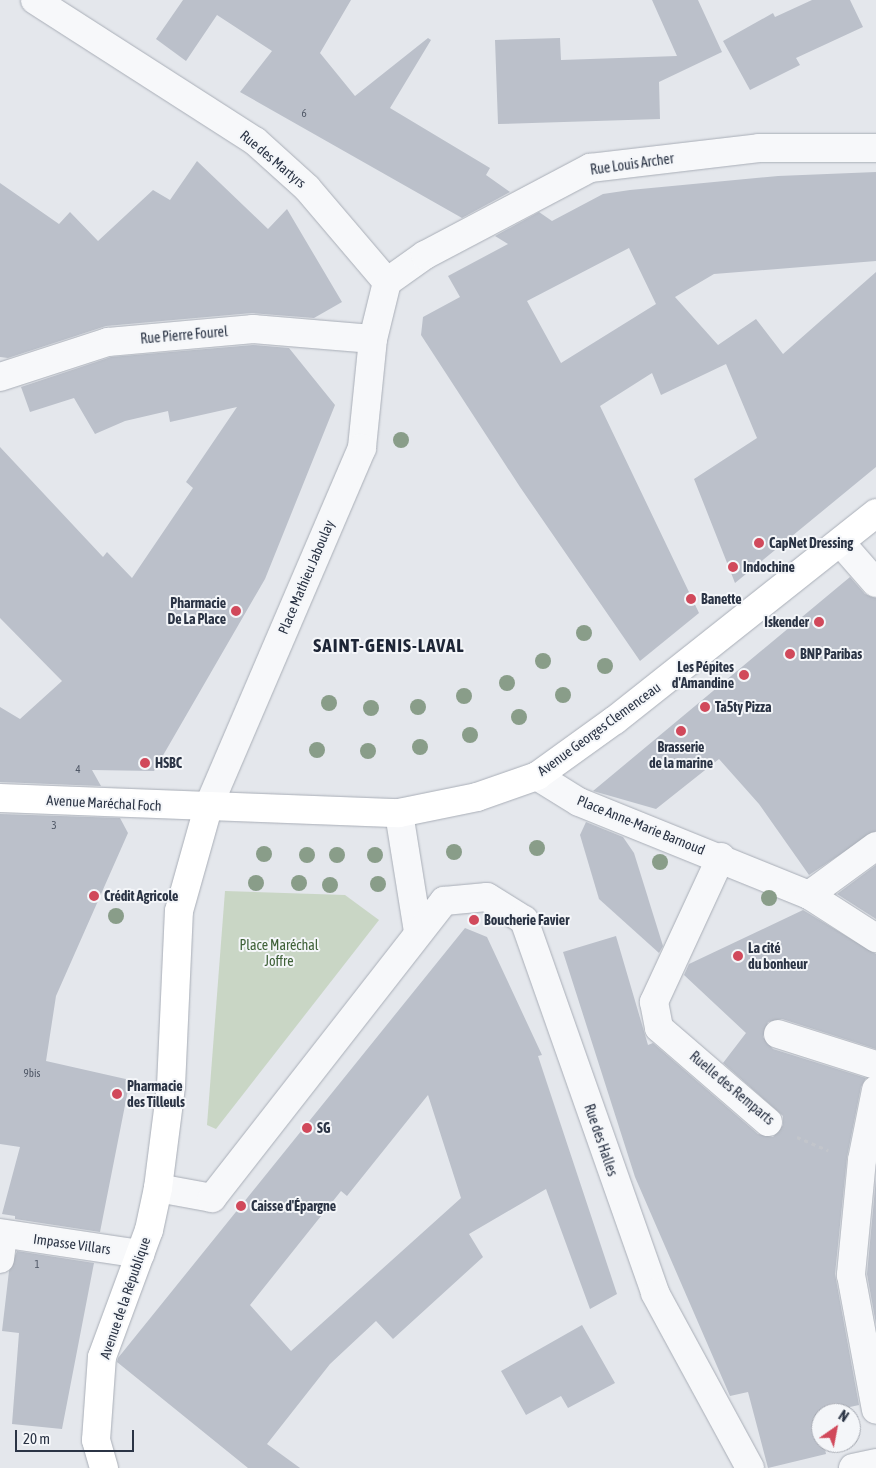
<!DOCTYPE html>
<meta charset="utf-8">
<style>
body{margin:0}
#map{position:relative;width:876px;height:1468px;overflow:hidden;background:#e4e7ec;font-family:"Asap Condensed",sans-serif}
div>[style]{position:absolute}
.green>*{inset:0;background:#c9d6c5}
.building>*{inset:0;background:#bbc0ca}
.path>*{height:3px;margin-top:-1.5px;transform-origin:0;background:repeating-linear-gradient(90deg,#c2c5cb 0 4px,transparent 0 8px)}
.roads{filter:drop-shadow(0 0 1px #a9aeb7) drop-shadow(0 0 1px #a9aeb7)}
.minor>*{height:28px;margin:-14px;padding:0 14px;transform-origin:14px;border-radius:14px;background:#f7f8fa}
.major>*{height:28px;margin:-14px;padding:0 14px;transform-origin:14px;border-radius:14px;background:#fff}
.trees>*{width:16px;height:16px;margin:-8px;border-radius:50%;background:#899d89}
.dots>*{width:14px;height:14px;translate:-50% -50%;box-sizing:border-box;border:2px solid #f4f6f9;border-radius:50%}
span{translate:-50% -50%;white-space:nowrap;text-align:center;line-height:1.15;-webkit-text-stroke:4px #f4f6f9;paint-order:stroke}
.number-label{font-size:11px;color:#4f5766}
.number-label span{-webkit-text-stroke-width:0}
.street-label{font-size:14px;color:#2b3445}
.poi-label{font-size:14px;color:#2b3445;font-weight:700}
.left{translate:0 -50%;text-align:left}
.right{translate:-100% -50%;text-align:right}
.park-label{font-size:14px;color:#3f6138}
.district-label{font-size:19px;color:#1d2536;font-weight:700;letter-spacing:1px}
.north{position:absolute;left:811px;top:1403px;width:50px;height:50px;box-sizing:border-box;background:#f4f6f9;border:1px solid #a4a8b1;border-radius:50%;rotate:33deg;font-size:14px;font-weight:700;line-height:20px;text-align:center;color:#2b3445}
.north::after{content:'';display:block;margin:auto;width:18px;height:22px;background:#d1495b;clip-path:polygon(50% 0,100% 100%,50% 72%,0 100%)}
.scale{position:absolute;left:15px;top:1430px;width:119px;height:22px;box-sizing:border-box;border:2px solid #2b3445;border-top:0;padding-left:6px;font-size:15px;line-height:18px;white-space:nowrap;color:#2b3445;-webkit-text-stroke:4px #f4f6f9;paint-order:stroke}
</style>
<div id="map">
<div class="green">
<div style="clip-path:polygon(225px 891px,345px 895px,379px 920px,216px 1129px,207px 1125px)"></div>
</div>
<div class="building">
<div style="clip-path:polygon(183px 0,351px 0,320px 53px,355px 96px,428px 38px,431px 40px,390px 108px,490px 168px,486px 175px,510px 192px,462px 218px,240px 92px,272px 51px,217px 15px,186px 61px,156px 39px)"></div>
<div style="clip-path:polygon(652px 0,698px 0,722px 52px,659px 82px,660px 119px,498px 124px,495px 40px,560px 38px,561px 60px,677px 56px)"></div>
<div style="clip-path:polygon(812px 0,850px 0,863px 27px,796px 58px,800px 65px,750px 90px,723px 41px,773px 13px,775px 17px)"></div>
<div style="clip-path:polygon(197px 161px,268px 229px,287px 209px,342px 302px,314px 318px,252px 313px,106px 326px,8px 358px,0 357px,0 183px,59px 224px,70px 212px,98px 241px,153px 190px,170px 200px)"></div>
<div style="clip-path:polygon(evenodd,876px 172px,876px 261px,714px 274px,675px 297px,718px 345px,756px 319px,783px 354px,876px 272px,876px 467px,735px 583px,694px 479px,757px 438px,726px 364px,661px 395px,652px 373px,600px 406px,699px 613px,640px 661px,520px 487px,421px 335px,423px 317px,460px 297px,448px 276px,508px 244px,495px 236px,539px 212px,552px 221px,603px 194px,630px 190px,778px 176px,876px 172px,629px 248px,656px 304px,561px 363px,527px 301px,629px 248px)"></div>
<div style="clip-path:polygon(253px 345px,289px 348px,335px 405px,265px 579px,154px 771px,92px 770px,101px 786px,0 782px,0 707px,20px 719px,62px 681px,0 618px,0 447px,103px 557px,107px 552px,132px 578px,193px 488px,186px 482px,237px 407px,170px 422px,168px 411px,125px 421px,95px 434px,74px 398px,30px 412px,21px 387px,111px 357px)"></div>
<div style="clip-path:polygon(850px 577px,865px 594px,876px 598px,876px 831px,809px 875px,759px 804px,719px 759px,656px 809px,593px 791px)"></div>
<div style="clip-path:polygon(0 814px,120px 818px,128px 833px,56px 996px,46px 1061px,130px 1080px,100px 1232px,15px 1219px,15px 1216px,2px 1214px,20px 1147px,0 1144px)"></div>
<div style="clip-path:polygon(586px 822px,623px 837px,634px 853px,663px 946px,659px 953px,599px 899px,580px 835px)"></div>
<div style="clip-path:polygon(876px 865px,876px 919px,837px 894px)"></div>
<div style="clip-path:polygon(803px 910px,876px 954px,876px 1049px,782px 1019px,768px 1022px,763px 1037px,773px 1049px,866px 1078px,861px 1087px,847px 1157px,835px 1274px,859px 1405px,818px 1414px,826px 1454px,768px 1468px,748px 1392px,730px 1396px,635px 1177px,563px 952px,616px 936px,648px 1045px,653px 1043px,758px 1134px,773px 1137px,783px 1125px,783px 1116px,723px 1063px,746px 1033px,684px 975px,689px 964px)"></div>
<div style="clip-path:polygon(evenodd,465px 928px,487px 937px,542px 1055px,538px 1056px,617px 1294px,590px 1309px,546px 1189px,469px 1234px,483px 1257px,393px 1339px,376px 1321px,330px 1364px,267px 1444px,300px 1468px,248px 1468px,117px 1362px,118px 1358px,465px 928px,428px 1095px,461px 1198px,291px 1351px,250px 1305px,341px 1191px,347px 1196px,428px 1095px)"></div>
<div style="clip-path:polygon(876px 1178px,876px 1324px,867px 1274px)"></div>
<div style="clip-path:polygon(17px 1251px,94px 1263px,62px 1429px,12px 1424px,19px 1333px,2px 1331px,9px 1271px)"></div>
<div style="clip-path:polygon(582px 1325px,615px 1383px,568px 1408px,561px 1396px,526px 1415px,501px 1371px)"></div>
</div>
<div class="path">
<div style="left:797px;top:1137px;width:34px;rotate:23deg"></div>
</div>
<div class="roads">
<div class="minor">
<div style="left:35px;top:0;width:261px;rotate:32.7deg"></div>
<div style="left:255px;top:141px;width:70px;rotate:42.1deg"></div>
<div style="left:307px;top:188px;width:123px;rotate:49.6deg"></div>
<div style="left:387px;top:282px;width:59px;rotate:103.8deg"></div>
<div style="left:373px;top:339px;width:110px;rotate:95.8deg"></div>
<div style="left:362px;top:448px;width:392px;rotate:113.2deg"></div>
<div style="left:387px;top:282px;width:47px;rotate:-35.4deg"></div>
<div style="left:425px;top:255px;width:187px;rotate:-27.8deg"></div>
<div style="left:590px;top:168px;width:170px;rotate:-6.7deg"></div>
<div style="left:759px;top:148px;width:117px"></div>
<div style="left:0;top:377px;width:114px;rotate:-18deg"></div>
<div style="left:108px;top:342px;width:146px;rotate:-5.1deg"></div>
<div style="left:253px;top:329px;width:120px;rotate:4.8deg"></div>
<div style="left:841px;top:543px;width:53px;rotate:48.8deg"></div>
<div style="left:537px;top:776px;width:49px;rotate:31.8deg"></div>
<div style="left:579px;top:802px;width:248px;rotate:22deg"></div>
<div style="left:809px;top:895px;width:80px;rotate:32.7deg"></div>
<div style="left:399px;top:813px;width:121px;rotate:80.9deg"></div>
<div style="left:721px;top:857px;width:160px;rotate:114.8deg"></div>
<div style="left:654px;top:1002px;width:26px;rotate:79deg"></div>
<div style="left:659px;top:1028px;width:144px;rotate:40.8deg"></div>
<div style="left:809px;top:895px;width:83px;rotate:-36.2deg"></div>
<div style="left:778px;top:1034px;width:103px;rotate:17.6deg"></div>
<div style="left:876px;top:1090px;width:71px;rotate:101.3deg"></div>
<div style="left:862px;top:1160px;width:116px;rotate:95.5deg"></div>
<div style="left:851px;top:1275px;width:137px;rotate:79.5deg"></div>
<div style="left:158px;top:1188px;width:55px;rotate:10.5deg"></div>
<div style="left:212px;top:1198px;width:377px;rotate:-52deg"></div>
<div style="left:444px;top:901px;width:43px;rotate:-5.3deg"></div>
<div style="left:487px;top:897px;width:44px;rotate:31.9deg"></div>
<div style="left:524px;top:920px;width:395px;rotate:70.6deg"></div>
<div style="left:655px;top:1293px;width:199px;rotate:61.5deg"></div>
<div style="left:0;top:1233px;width:142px;rotate:8.5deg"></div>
<div style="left:0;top:1259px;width:25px;rotate:-83deg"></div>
<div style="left:853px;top:1468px;width:24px;rotate:-12deg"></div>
</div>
<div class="major">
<div style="left:0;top:798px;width:399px;rotate:2.2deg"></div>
<div style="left:399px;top:813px;width:80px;rotate:-11.6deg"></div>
<div style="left:477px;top:797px;width:64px;rotate:-19.3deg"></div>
<div style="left:537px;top:776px;width:96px;rotate:-35.7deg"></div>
<div style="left:615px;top:720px;width:333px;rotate:-38.4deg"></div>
<div style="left:104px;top:1468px;width:29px;rotate:-106deg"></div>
<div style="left:96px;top:1440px;width:83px;rotate:-85.9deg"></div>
<div style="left:102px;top:1357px;width:135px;rotate:-69.7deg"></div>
<div style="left:149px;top:1230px;width:43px;rotate:-77.9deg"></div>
<div style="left:158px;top:1188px;width:103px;rotate:-82.7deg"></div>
<div style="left:171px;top:1086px;width:175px;rotate:-87.4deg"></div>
<div style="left:179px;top:911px;width:107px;rotate:-74.3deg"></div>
</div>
</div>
<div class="trees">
<div style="left:401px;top:440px"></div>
<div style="left:584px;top:633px"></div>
<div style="left:543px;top:661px"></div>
<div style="left:605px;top:666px"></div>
<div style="left:507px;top:683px"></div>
<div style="left:563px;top:695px"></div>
<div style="left:464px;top:696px"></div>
<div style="left:329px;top:703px"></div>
<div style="left:418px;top:707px"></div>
<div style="left:371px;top:708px"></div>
<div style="left:519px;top:717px"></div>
<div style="left:470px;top:735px"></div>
<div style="left:420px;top:747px"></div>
<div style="left:317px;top:750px"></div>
<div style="left:368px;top:751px"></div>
<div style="left:537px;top:848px"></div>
<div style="left:454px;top:852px"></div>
<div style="left:264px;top:854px"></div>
<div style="left:307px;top:855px"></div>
<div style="left:337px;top:855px"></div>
<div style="left:375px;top:855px"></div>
<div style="left:660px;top:862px"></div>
<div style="left:256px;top:883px"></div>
<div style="left:299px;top:883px"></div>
<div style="left:378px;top:884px"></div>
<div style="left:330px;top:885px"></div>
<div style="left:769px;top:898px"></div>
<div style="left:116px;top:916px"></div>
</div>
<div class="dots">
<div style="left:759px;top:543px;background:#d1495b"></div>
<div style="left:733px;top:567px;background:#d1495b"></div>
<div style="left:691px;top:599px;background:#d1495b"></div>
<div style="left:236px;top:611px;background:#d1495b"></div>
<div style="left:819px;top:622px;background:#d1495b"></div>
<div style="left:790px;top:654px;background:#d1495b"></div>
<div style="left:744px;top:675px;background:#d1495b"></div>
<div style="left:705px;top:707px;background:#d1495b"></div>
<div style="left:681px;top:731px;background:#d1495b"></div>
<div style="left:145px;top:763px;background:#d1495b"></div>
<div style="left:94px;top:896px;background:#d1495b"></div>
<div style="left:474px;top:920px;background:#d1495b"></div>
<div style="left:738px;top:956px;background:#d1495b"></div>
<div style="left:117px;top:1094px;background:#d1495b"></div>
<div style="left:307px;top:1128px;background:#d1495b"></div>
<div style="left:241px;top:1206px;background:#d1495b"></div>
</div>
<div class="number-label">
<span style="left:304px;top:113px">6</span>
<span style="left:78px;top:769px">4</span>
<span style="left:54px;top:825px">3</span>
<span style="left:32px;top:1073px">9bis</span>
<span style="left:37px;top:1264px">1</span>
</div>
<div class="street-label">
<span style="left:273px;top:159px;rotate:40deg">Rue des Martyrs</span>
<span style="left:632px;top:164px;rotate:-8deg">Rue Louis Archer</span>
<span style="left:184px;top:335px;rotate:-5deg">Rue Pierre Fourel</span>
<span style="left:306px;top:577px;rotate:-67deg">Place Mathieu Jaboulay</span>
<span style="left:599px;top:729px;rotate:-36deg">Avenue Georges Clemenceau</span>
<span style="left:104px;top:803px;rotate:3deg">Avenue Maréchal Foch</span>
<span style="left:641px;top:825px;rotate:22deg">Place Anne-Marie Barnoud</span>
<span style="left:732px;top:1088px;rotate:40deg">Ruelle des Remparts</span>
<span style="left:601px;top:1140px;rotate:71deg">Rue des Halles</span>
<span style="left:72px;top:1244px;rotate:8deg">Impasse Villars</span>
<span style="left:125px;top:1298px;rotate:-71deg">Avenue de la République</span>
</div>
<div class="poi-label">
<span class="left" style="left:769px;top:543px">CapNet Dressing</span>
<span class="left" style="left:743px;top:567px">Indochine</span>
<span class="left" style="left:701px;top:599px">Banette</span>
<span class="right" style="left:226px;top:611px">Pharmacie<br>De La Place</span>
<span class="right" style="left:809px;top:622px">Iskender</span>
<span class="left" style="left:800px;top:654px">BNP Paribas</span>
<span class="right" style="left:734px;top:675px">Les Pépites<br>d'Amandine</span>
<span class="left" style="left:715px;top:707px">Ta5ty Pizza</span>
<span style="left:681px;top:755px">Brasserie<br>de la marine</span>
<span class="left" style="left:155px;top:763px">HSBC</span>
<span class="left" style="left:104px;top:896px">Crédit Agricole</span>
<span class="left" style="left:484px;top:920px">Boucherie Favier</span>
<span class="left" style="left:748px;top:956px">La cité<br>du bonheur</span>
<span class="left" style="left:127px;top:1094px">Pharmacie<br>des Tilleuls</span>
<span class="left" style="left:317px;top:1128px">SG</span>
<span class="left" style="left:251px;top:1206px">Caisse d'Épargne</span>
</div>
<div class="park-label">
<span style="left:279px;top:953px">Place Maréchal<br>Joffre</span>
</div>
<div class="district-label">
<span style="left:389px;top:646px">SAINT-GENIS-LAVAL</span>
</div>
<div class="north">N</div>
<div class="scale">20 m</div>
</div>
